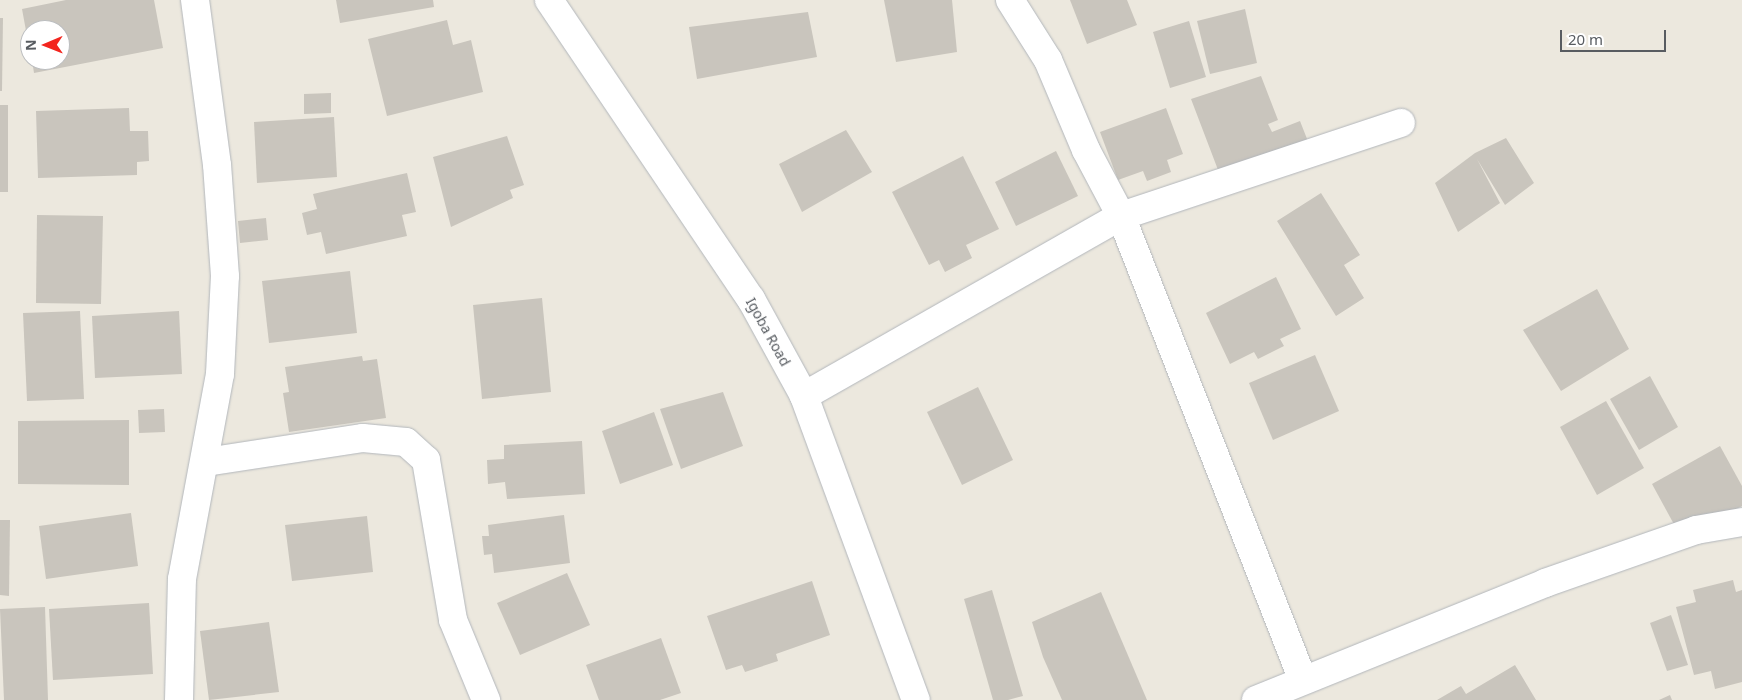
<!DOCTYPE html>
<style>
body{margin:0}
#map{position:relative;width:1742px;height:700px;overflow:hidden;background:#ece8de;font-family:"Noto Sans",sans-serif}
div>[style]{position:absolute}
.building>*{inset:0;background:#c9c5bd}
.roads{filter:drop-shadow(0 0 1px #b2b6bb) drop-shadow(0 0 1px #b2b6bb)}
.minor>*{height:28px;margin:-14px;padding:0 14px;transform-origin:14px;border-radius:14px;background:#fff}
span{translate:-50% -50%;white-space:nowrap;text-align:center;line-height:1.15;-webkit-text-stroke:5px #fff;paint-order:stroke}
.street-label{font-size:14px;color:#585c61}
.north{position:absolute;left:20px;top:20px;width:50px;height:50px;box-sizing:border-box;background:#fff;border:1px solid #bcbec0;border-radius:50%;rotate:269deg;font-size:14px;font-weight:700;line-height:20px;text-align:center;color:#585c61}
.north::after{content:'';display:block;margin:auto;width:18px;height:22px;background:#f3251e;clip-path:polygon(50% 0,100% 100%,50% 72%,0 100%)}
.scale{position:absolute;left:1560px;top:30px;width:106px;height:22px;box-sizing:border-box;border:2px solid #585c61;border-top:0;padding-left:6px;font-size:15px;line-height:18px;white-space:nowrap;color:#585c61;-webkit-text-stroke:4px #fff;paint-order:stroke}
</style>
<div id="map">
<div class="building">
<div style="clip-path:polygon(66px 0,154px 0,163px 48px,34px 73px,32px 60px,60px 60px,60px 30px,30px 30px,29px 47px,22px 9px)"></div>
<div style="clip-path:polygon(336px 0,433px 0,434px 7px,340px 23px)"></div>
<div style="clip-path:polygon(884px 0,952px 0,957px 52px,896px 62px)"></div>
<div style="clip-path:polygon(1070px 0,1127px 0,1137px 25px,1087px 44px)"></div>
<div style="clip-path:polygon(1245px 9px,1257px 63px,1210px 74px,1197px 21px)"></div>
<div style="clip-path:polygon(808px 12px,817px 57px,697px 79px,689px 27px)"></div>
<div style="clip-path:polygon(0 18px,3px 18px,2px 91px,0 91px)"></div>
<div style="clip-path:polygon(447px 20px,453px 45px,471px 40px,483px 92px,387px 116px,368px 39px)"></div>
<div style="clip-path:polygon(1189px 21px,1206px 77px,1170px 88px,1153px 32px)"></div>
<div style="clip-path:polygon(1261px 76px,1278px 120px,1268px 124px,1272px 132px,1300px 121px,1311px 149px,1223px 183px,1191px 99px)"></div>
<div style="clip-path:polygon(331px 93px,331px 113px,304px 114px,304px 94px)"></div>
<div style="clip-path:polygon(0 105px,8px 105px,8px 192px,0 192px)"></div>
<div style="clip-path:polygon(129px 108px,130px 131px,148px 131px,149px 161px,137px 162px,137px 175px,38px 178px,36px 111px)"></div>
<div style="clip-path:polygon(1166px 108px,1183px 154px,1167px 160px,1171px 172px,1147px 181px,1143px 171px,1118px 180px,1100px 132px)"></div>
<div style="clip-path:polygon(334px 117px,337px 177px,257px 183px,254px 122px)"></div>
<div style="clip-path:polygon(846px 130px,872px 172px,802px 212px,779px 164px)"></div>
<div style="clip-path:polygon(507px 136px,524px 185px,510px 190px,513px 198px,451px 227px,433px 157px)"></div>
<div style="clip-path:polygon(1506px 138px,1534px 183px,1505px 205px,1477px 159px,1500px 203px,1458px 232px,1435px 183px,1475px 153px)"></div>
<div style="clip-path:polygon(1056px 151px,1078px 196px,1016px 226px,995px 182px)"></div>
<div style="clip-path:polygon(963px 156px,999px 229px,966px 245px,972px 258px,945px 272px,939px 260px,929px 265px,892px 192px)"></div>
<div style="clip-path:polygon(407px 173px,416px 212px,402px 215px,407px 236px,326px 254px,321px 232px,307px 235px,302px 213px,317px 209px,313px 194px)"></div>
<div style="clip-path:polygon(1321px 193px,1360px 255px,1344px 265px,1364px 298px,1336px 316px,1277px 221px)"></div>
<div style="clip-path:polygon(37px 215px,103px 216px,101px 304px,36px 303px)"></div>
<div style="clip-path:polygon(266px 218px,268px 240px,240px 243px,238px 221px)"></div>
<div style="clip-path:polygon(350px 271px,357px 333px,269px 343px,262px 281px)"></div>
<div style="clip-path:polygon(1276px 277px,1301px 329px,1280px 339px,1284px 346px,1258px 359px,1254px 352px,1230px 364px,1206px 313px)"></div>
<div style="clip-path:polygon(1597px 289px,1629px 349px,1561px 391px,1523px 330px)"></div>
<div style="clip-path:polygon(542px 298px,551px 392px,482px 399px,473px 305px)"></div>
<div style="clip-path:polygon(80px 311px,84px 399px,27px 401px,23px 313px)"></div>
<div style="clip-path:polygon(179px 311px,182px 374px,95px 378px,92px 316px)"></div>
<div style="clip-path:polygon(1315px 355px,1339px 411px,1273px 440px,1249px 383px)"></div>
<div style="clip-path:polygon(362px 356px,363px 361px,377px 359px,386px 418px,289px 432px,283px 393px,289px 392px,285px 367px)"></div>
<div style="clip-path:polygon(1650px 376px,1678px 427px,1639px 450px,1610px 399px)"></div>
<div style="clip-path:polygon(978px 387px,1013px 460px,962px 485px,927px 412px)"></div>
<div style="clip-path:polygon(723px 392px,743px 446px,681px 469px,660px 409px)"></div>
<div style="clip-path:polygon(1606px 401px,1644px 468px,1597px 495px,1560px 427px)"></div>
<div style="clip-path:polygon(164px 409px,165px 432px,139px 433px,138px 410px)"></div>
<div style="clip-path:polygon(654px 412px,673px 465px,620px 484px,602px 431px)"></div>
<div style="clip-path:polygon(129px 420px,129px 485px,18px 484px,18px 421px)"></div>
<div style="clip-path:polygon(582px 441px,585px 494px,507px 499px,505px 482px,488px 484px,487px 460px,504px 459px,504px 445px)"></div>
<div style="clip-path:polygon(1720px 446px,1742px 486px,1742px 506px,1682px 539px,1652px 484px)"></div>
<div style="clip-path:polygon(131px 513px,138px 566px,46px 579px,39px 526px)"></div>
<div style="clip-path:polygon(564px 515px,570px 563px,494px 573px,492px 554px,484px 555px,482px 536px,489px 536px,488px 525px)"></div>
<div style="clip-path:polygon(367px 516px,373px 572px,292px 581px,285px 525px)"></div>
<div style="clip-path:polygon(0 520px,10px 520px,9px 596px,0 595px)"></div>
<div style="clip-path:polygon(567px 573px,590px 625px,520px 655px,497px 603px)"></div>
<div style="clip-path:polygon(1733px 580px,1736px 592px,1742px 590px,1742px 682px,1715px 689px,1711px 671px,1694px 675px,1676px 607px,1696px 602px,1693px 590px)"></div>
<div style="clip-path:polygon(812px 581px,830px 635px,776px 654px,778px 661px,745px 672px,742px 665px,726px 670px,707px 616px)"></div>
<div style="clip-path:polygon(992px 590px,1023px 696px,1008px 700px,993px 700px,964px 599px)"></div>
<div style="clip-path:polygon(1101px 592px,1147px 700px,1062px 700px,1043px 657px,1032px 622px)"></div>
<div style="clip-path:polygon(149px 603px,153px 674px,53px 680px,49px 609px)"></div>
<div style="clip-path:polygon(45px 607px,48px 700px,4px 700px,0 609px)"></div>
<div style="clip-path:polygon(1671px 615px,1688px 665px,1667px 671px,1650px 623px)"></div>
<div style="clip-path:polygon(269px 622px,279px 692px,209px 700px,200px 631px)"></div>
<div style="clip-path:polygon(661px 638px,681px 693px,660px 700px,599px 700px,586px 665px)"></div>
<div style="clip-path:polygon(1515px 665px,1536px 700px,1437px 700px,1461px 686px,1466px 694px)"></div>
<div style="clip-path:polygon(1670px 695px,1672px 700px,1659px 700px)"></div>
</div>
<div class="roads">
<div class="minor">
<div style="left:549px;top:0;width:361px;rotate:56deg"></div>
<div style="left:751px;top:299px;width:111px;rotate:61.3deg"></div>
<div style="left:804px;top:396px;width:324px;rotate:69.8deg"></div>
<div style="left:1010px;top:0;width:71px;rotate:57.7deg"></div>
<div style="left:1048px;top:60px;width:98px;rotate:67.1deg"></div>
<div style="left:1086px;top:150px;width:75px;rotate:62.1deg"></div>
<div style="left:1121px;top:216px;width:499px;rotate:68.6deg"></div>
<div style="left:804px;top:396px;width:365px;rotate:-29.6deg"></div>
<div style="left:1121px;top:216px;width:295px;rotate:-18.4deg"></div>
<div style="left:206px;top:462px;width:159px;rotate:-8.7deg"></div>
<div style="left:363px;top:438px;width:43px;rotate:5.3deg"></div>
<div style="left:406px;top:442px;width:27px;rotate:42deg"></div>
<div style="left:426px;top:460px;width:162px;rotate:80.4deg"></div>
<div style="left:453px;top:620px;width:87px;rotate:67.6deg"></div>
<div style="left:179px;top:700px;width:121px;rotate:-88.6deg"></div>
<div style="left:182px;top:579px;width:208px;rotate:-79.5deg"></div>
<div style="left:220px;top:374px;width:98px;rotate:-87.1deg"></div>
<div style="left:225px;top:276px;width:111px;rotate:-94.1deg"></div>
<div style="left:217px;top:165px;width:166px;rotate:-97.6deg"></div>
<div style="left:1256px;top:700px;width:312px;rotate:-22deg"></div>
<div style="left:1545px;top:583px;width:160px;rotate:-19.3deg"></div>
<div style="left:1696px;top:530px;width:47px;rotate:-9.9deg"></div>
</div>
</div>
<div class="street-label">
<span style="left:768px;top:332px;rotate:61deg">Igoba Road</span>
</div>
<div class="north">N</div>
<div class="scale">20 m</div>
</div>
